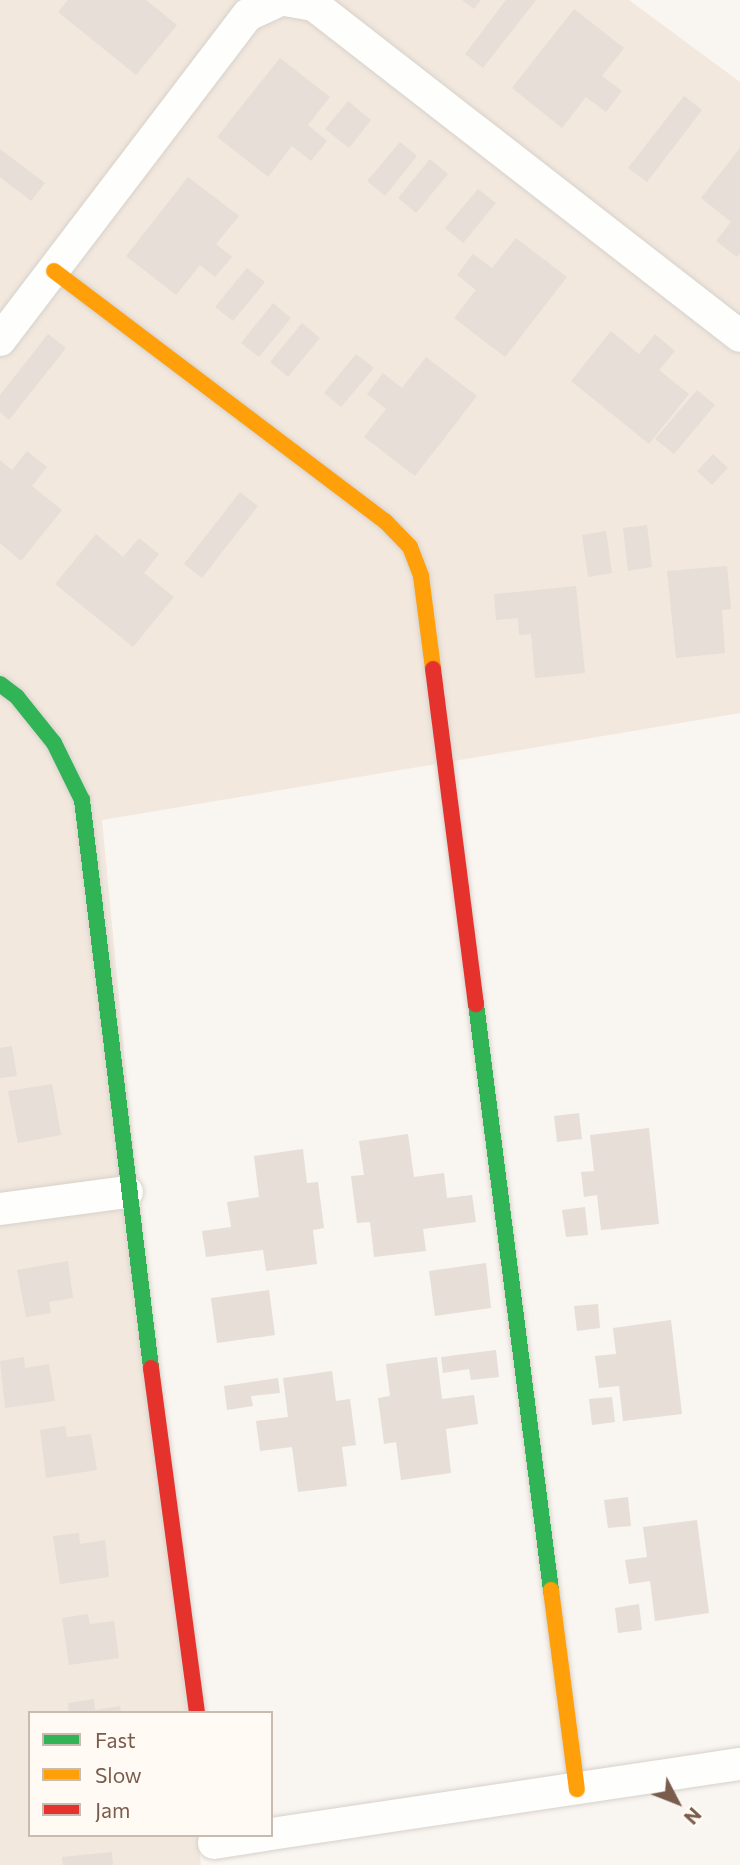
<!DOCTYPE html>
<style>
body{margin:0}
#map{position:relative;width:740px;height:1865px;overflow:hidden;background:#f9f5f0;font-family:Commissioner,sans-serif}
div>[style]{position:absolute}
.residential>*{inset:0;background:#f2e8de}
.building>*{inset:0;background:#e6ded7}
.roads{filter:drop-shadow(0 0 2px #d7d1cb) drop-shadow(0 0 2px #d7d1cb)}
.street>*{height:32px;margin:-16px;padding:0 16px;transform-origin:16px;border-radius:16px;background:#fefefd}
.fast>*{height:16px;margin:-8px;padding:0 8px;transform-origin:8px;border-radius:8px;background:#30b455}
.slow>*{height:16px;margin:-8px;padding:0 8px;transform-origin:8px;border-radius:8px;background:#ff9f0a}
.jam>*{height:16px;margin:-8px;padding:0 8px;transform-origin:8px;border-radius:8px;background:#e5322d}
span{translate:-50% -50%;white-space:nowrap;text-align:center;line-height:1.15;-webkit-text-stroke:7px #fffaf3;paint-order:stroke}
.legend{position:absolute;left:28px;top:1711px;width:245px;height:126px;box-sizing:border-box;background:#fffaf3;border:2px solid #cabbb1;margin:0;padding:9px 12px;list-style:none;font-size:21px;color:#7a5c4d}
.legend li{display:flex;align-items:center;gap:14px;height:35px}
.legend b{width:35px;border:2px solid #cabbb1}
.north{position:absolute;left:642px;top:1767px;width:70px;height:70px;-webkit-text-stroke:5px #fffaf3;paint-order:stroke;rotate:132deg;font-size:19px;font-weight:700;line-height:28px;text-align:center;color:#7a5c4d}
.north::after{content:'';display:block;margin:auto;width:24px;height:32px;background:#7a5c4d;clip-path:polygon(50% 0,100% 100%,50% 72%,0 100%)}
</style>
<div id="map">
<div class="residential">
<div style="clip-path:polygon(0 0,629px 0,740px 82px,740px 713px,102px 820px,187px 1713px,30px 1713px,30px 1835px,198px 1835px,201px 1865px,0 1865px)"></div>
</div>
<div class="building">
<div style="clip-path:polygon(68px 0,146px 0,177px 25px,136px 75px,58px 12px)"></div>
<div style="clip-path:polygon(462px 0,481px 0,474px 9px)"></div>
<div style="clip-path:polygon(506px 0,536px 0,483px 68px,465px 54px)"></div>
<div style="clip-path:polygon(574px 9px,624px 48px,602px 76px,622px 91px,606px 112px,586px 97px,562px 128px,512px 88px)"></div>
<div style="clip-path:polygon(280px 58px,330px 97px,308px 125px,327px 141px,311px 161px,292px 146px,268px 177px,217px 137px)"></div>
<div style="clip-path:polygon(684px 96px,702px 110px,647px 182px,628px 168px)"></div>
<div style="clip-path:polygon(348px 101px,371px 120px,349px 148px,325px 129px)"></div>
<div style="clip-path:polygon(400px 142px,417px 156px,385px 196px,367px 181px)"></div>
<div style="clip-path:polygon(740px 148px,740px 253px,737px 257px,716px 241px,731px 222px,701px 198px)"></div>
<div style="clip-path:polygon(0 149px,45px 183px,31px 201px,0 177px)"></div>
<div style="clip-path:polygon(430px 159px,448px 174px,416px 213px,398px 198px)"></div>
<div style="clip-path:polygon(188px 177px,239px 216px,216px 244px,232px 257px,215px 277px,200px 265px,176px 295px,126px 256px)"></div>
<div style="clip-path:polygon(478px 189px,496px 203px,463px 243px,445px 228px)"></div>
<div style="clip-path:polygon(516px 238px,567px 277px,505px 357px,454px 318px,476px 290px,457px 275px,473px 254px,492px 268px)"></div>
<div style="clip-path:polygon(247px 268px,265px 282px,233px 321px,215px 307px)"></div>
<div style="clip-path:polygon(273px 303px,291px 318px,259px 357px,241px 343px)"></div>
<div style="clip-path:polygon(302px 323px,320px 338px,288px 377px,270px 362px)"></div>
<div style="clip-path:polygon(611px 331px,639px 354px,655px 334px,675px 351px,659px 370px,689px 394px,649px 444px,571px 381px)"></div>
<div style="clip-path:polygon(48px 334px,66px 348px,9px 420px,0 412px,0 395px)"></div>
<div style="clip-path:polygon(356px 354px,374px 368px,341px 407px,324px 393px)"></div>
<div style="clip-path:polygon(426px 357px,477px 396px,415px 476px,364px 437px,386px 409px,367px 394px,383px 373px,402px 388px)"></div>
<div style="clip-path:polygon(697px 390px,715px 405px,674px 454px,655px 439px)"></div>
<div style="clip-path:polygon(27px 451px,47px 467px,32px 486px,62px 510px,21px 561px,0 543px,0 460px,12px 470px)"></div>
<div style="clip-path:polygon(713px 454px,728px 468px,712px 485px,697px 471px)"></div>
<div style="clip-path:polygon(240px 492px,258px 506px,202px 578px,184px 564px)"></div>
<div style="clip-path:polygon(647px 525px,652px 567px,628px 571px,623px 528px)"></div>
<div style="clip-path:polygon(606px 531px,612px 573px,588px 577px,582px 535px)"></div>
<div style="clip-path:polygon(96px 534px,123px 557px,139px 538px,159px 554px,144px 573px,174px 597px,133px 647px,55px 584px)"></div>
<div style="clip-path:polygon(727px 566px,731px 609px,722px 610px,725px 653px,676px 658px,667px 571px)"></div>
<div style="clip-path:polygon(576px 586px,585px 673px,535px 678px,531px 634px,519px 635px,518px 618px,496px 620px,494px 594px)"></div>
<div style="clip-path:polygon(12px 1046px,17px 1076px,0 1078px,0 1048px)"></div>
<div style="clip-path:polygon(52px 1084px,61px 1135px,18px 1143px,8px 1091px)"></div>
<div style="clip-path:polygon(579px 1113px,582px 1139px,557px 1142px,554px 1116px)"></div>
<div style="clip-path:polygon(649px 1128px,659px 1224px,601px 1230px,597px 1195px,584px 1197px,581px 1172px,594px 1171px,590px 1135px)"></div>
<div style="clip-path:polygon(408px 1134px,414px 1177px,444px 1173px,447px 1198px,472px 1195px,476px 1222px,423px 1229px,426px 1251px,374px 1257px,370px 1222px,357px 1223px,351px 1176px,364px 1175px,359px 1141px)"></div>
<div style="clip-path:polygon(303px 1149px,307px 1183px,318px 1182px,324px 1228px,313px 1230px,317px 1264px,266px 1271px,263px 1250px,206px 1257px,202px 1231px,231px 1227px,227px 1202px,259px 1197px,254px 1156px)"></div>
<div style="clip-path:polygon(585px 1207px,588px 1235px,566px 1237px,562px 1210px)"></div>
<div style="clip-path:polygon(68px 1261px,73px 1298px,49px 1302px,51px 1313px,26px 1317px,17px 1270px)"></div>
<div style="clip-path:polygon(486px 1263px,491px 1308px,435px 1316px,429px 1271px)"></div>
<div style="clip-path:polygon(269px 1290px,275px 1335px,217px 1343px,211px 1298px)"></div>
<div style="clip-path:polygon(598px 1304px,600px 1328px,577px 1331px,574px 1306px)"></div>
<div style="clip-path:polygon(671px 1320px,682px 1414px,623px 1421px,619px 1386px,599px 1388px,595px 1356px,616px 1354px,613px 1328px)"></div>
<div style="clip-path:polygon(496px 1350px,499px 1377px,471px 1380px,469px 1369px,443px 1373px,441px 1357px)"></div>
<div style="clip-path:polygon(24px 1357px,25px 1368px,49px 1364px,55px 1401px,5px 1408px,0 1361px)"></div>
<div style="clip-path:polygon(437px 1357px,442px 1399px,474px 1395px,478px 1424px,446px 1429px,451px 1473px,401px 1480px,396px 1442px,384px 1444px,378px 1398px,390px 1396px,386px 1364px)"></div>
<div style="clip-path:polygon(332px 1371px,336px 1401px,350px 1399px,356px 1445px,342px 1447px,347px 1486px,298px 1492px,292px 1447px,260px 1451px,256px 1421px,288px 1417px,283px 1378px)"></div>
<div style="clip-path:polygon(278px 1378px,280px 1393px,251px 1396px,253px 1406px,227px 1410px,224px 1386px)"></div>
<div style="clip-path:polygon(612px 1397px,615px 1422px,592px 1425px,589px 1399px)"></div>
<div style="clip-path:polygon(65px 1426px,67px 1437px,91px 1434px,97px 1470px,46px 1478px,40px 1430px)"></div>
<div style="clip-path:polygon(628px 1497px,631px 1526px,608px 1528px,604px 1500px)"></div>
<div style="clip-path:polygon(697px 1520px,709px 1613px,655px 1621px,650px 1581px,629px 1584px,625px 1560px,647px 1557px,643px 1527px)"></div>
<div style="clip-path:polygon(79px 1533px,80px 1544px,105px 1540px,109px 1577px,60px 1584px,53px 1536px)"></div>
<div style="clip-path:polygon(639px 1604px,642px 1630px,618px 1633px,615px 1608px)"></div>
<div style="clip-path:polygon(88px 1614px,90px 1624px,114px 1621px,119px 1658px,69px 1665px,62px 1618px)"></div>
<div style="clip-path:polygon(94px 1699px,95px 1710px,120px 1706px,121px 1713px,69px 1713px,68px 1703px)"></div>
<div style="clip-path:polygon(112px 1852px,113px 1865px,63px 1865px,62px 1857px)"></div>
</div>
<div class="roads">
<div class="street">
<div style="left:285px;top:0;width:29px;rotate:10deg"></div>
<div style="left:314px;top:5px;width:539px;rotate:37.85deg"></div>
<div style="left:0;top:340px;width:409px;rotate:-52.7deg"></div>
<div style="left:248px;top:15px;width:35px;rotate:-25deg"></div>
<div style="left:0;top:1209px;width:128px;rotate:-7.6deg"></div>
<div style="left:271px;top:1834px;width:474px;rotate:-8.5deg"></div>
<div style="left:214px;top:1843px;width:52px;rotate:-8.9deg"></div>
</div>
<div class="fast">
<div style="left:0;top:684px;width:21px;rotate:37deg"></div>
<div style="left:17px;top:697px;width:59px;rotate:51.2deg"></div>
<div style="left:54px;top:743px;width:64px;rotate:63.8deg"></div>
<div style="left:82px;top:800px;width:572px;rotate:83.07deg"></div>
<div style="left:476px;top:1004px;width:591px;rotate:82.71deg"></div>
</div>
<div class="slow">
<div style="left:54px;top:271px;width:415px;rotate:37.1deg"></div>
<div style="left:385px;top:521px;width:36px;rotate:46deg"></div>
<div style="left:410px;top:547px;width:31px;rotate:69deg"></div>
<div style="left:421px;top:576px;width:94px;rotate:82.6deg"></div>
<div style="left:551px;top:1590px;width:201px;rotate:82.6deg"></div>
</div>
<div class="jam">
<div style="left:433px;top:669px;width:338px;rotate:82.7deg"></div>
<div style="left:151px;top:1368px;width:348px;rotate:82.4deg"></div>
</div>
</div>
<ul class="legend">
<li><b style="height:9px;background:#30b455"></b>Fast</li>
<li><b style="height:9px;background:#ff9f0a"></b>Slow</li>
<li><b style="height:9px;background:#e5322d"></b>Jam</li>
</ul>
<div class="north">N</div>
</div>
